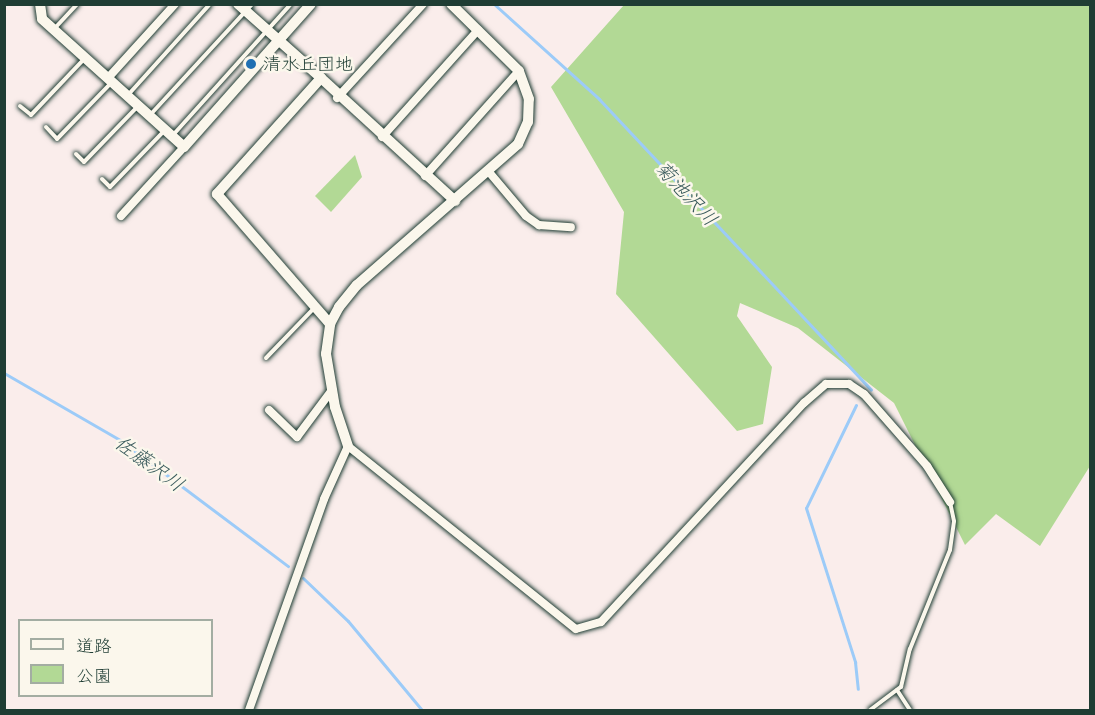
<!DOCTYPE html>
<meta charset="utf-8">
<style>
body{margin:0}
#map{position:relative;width:1095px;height:715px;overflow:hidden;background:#faedeb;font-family:"Patrick Hand","Klee One",sans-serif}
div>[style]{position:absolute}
.green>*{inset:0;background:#b2d995}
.stream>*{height:3px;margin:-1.5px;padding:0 1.5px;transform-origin:1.5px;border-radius:1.5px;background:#9ccbf8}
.roads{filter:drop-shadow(0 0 2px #1f3d34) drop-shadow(0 0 2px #1f3d34)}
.lane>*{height:4px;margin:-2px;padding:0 2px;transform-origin:2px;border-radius:2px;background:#fbf7ec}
.street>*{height:8px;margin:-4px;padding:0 4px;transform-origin:4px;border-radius:4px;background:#fbf7ec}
.secondary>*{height:10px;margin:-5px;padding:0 5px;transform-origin:5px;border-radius:5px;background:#fbf7ec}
.dots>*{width:16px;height:16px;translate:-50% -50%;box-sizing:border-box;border:3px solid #fbf7ec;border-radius:50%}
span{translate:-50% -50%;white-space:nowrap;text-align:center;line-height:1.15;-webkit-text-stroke:5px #fbf7ec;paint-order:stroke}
.poi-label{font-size:18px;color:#1f3d34}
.left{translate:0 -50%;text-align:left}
.water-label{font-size:20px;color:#38595b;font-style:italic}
.frame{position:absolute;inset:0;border:6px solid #1f3d34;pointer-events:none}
.legend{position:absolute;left:18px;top:619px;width:195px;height:78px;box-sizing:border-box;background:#fbf7ec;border:2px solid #a3ada2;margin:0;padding:8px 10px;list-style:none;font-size:18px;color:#1f3d34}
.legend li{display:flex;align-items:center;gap:12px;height:30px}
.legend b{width:30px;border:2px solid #a3ada2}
</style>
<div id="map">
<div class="green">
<div style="clip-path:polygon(624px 5px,1090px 5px,1090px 466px,1040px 546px,996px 514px,965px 545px,894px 403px,798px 328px,740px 303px,737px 316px,772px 367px,763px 424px,737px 431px,616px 294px,624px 212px,551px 87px)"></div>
<div style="clip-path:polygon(355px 155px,362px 177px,331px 212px,315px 196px)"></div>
</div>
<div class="stream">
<div style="left:494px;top:4px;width:142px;rotate:42.1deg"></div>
<div style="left:599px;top:99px;width:398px;rotate:46.9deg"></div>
<div style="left:4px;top:373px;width:134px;rotate:30deg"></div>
<div style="left:120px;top:440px;width:210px;rotate:36.9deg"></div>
<div style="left:856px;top:405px;width:114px;rotate:115.9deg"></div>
<div style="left:806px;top:508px;width:162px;rotate:72.3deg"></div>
<div style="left:855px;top:662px;width:27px;rotate:84deg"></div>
<div style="left:303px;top:578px;width:62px;rotate:43.7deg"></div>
<div style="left:348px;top:621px;width:116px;rotate:50.3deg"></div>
</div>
<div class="roads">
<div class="lane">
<div style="left:54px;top:29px;width:34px;rotate:-47deg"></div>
<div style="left:128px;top:95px;width:122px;rotate:-48deg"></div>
<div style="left:20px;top:106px;width:14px;rotate:39deg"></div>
<div style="left:31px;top:115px;width:79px;rotate:-46.5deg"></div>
<div style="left:151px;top:114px;width:149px;rotate:-47.4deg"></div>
<div style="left:46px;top:127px;width:16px;rotate:47deg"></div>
<div style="left:57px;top:139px;width:79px;rotate:-46deg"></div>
<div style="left:173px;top:135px;width:176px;rotate:-48deg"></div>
<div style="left:76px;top:154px;width:11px;rotate:45deg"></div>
<div style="left:84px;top:162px;width:78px;rotate:-46deg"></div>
<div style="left:102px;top:179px;width:11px;rotate:45deg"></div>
<div style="left:110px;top:187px;width:79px;rotate:-46deg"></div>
<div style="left:266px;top:358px;width:71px;rotate:-46.1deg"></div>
<div style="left:897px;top:690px;width:24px;rotate:57deg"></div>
<div style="left:870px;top:710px;width:39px;rotate:-37deg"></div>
<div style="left:901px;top:687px;width:39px;rotate:-77deg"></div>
<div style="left:910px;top:649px;width:107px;rotate:-68deg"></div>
<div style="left:950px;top:550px;width:29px;rotate:-82deg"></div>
<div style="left:954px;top:521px;width:19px;rotate:-102deg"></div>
</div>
<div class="street">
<div style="left:108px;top:78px;width:100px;rotate:-47.8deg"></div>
<div style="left:337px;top:98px;width:127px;rotate:-47.5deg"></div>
<div style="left:382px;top:137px;width:144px;rotate:-48.1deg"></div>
<div style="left:489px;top:172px;width:57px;rotate:49.9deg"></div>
<div style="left:526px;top:216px;width:16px;rotate:35deg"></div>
<div style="left:539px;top:225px;width:32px;rotate:4deg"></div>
<div style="left:425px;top:176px;width:141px;rotate:-48.2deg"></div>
<div style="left:121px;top:216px;width:93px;rotate:-47.6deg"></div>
<div style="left:269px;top:410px;width:39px;rotate:44deg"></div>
<div style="left:297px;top:437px;width:59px;rotate:-53.3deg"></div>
<div style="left:249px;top:710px;width:224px;rotate:-70.4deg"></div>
<div style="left:324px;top:499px;width:58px;rotate:-65.6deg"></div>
<div style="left:348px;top:446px;width:292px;rotate:38.8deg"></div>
<div style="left:576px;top:629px;width:26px;rotate:-16deg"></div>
<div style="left:601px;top:622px;width:299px;rotate:-47.2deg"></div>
<div style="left:804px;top:403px;width:29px;rotate:-41deg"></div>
<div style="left:826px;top:384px;width:23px"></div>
<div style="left:849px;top:384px;width:18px;rotate:34deg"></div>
<div style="left:864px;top:394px;width:96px;rotate:48.8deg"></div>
<div style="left:927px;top:466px;width:43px;rotate:57.4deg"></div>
</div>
<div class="secondary">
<div style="left:40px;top:4px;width:15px;rotate:82deg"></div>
<div style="left:42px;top:19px;width:191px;rotate:42deg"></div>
<div style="left:184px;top:147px;width:191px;rotate:-48.4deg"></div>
<div style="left:238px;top:4px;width:111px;rotate:41.7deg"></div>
<div style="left:321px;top:78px;width:156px;rotate:131.9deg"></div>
<div style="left:217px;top:194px;width:172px;rotate:49deg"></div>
<div style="left:321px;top:78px;width:182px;rotate:42.5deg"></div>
<div style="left:348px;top:446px;width:41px;rotate:-108.4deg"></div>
<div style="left:335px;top:407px;width:54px;rotate:-99.6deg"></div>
<div style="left:326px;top:354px;width:30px;rotate:-82deg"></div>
<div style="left:330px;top:324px;width:19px;rotate:-62deg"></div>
<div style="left:339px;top:307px;width:28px;rotate:-51deg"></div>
<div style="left:357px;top:285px;width:214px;rotate:-41.2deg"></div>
<div style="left:518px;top:144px;width:24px;rotate:-66deg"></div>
<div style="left:528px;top:122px;width:23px;rotate:-88deg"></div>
<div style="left:529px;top:99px;width:30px;rotate:-110deg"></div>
<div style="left:519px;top:71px;width:95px;rotate:-135.4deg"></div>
</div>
</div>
<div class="dots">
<div style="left:251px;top:64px;background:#1f6fb2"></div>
</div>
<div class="poi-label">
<span class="left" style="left:263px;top:64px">清水丘団地</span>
</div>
<div class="water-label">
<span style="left:687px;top:193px;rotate:47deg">菊池沢川</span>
<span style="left:150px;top:463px;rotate:36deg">佐藤沢川</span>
</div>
<div class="frame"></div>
<ul class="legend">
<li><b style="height:8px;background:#fbf7ec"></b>道路</li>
<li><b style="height:16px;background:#b2d995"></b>公園</li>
</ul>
</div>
